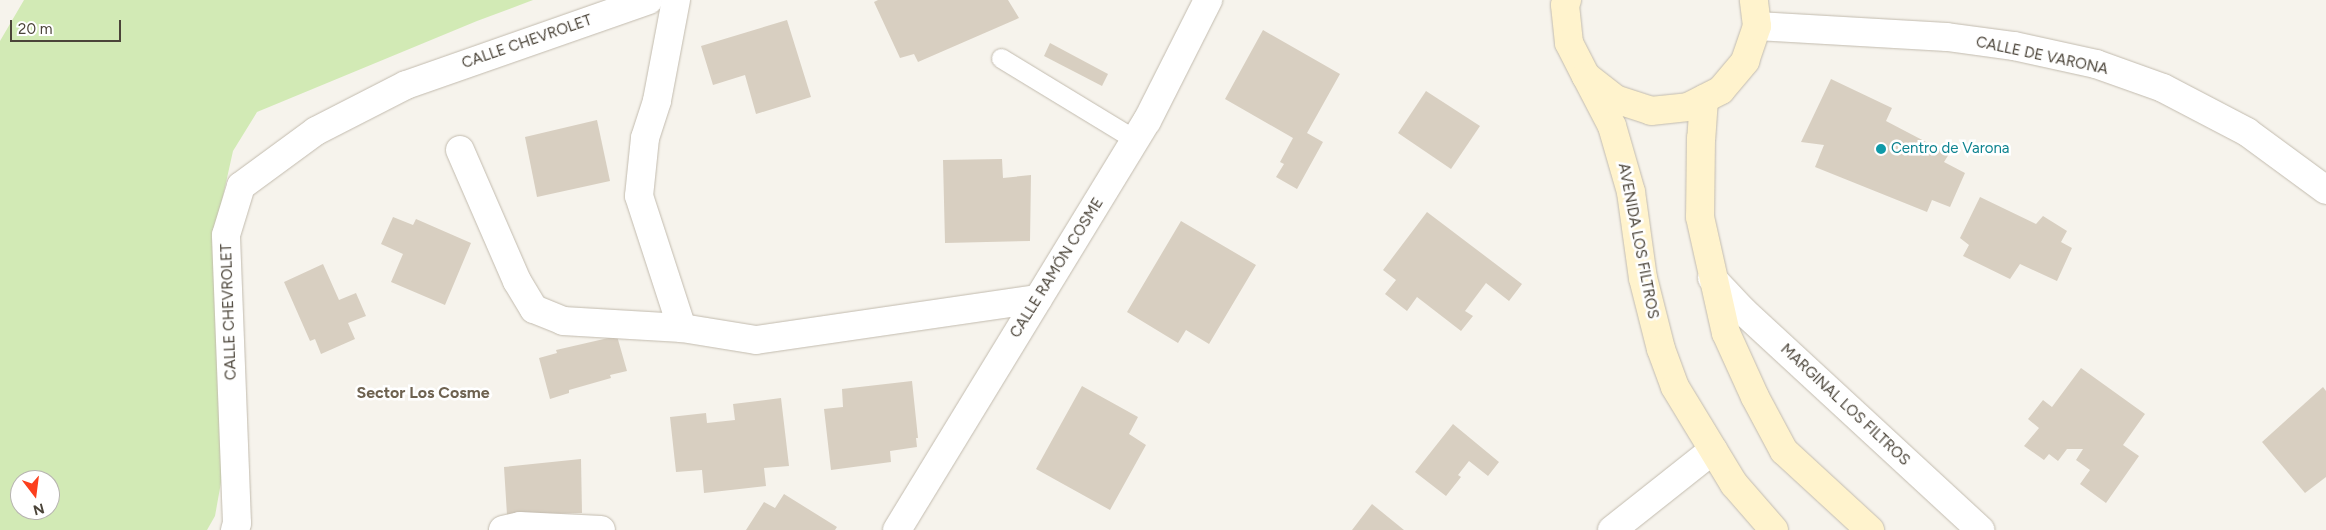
<!DOCTYPE html>
<meta charset="utf-8">
<style>
body{margin:0}
#map{position:relative;width:2326px;height:530px;overflow:hidden;background:#f6f3ec;font-family:Figtree,sans-serif}
div>[style]{position:absolute}
.green>*{inset:0;background:#d2eab5}
.building>*{inset:0;background:#d8cfc1}
.roads{filter:drop-shadow(0 0 1px #c2bbae) drop-shadow(0 0 1px #c2bbae)}
.lane>*{height:19px;margin:-9.5px;padding:0 9.5px;transform-origin:9.5px;border-radius:9.5px;background:#fff}
.street>*{height:28px;margin:-14px;padding:0 14px;transform-origin:14px;border-radius:14px;background:#fff}
.secondary>*{height:28px;margin:-14px;padding:0 14px;transform-origin:14px;border-radius:14px;background:#fff3cd}
.dots>*{width:14px;height:14px;translate:-50% -50%;box-sizing:border-box;border:2px solid #fff;border-radius:50%}
span{translate:-50% -50%;white-space:nowrap;text-align:center;line-height:1.15;-webkit-text-stroke:5px #fff;paint-order:stroke}
.street-label{font-size:15px;color:#4b4439}
.culture-label{font-size:15px;color:#0d838f}
.left{translate:0 -50%;text-align:left}
.neighbourhood-label{font-size:16px;color:#6e6250;font-weight:700}
.north{position:absolute;left:10px;top:470px;width:50px;height:50px;box-sizing:border-box;background:#fff;border:1px solid #b7b4b0;border-radius:50%;rotate:165deg;font-size:14px;font-weight:700;line-height:20px;text-align:center;color:#4b4439}
.north::after{content:'';display:block;margin:auto;width:18px;height:22px;background:#fc3f1d;clip-path:polygon(50% 0,100% 100%,50% 72%,0 100%)}
.scale{position:absolute;left:10px;top:20px;width:111px;height:22px;box-sizing:border-box;border:2px solid #4b4439;border-top:0;padding-left:6px;font-size:15px;line-height:18px;white-space:nowrap;color:#4b4439;-webkit-text-stroke:4px #fff;paint-order:stroke}
</style>
<div id="map">
<div class="green">
<div style="clip-path:polygon(evenodd,24px 0,533px 0,477px 21px,257px 112px,233px 151px,221px 205px,228px 443px,215px 516px,207px 530px,0 530px,0 41px,24px 0,20px 480px,50px 480px,50px 510px,20px 510px,20px 480px)"></div>
</div>
<div class="building">
<div style="clip-path:polygon(878px 0,1008px 0,1019px 18px,918px 62px,914px 54px,900px 58px,874px 2px)"></div>
<div style="clip-path:polygon(787px 20px,811px 97px,756px 114px,745px 75px,713px 85px,701px 46px)"></div>
<div style="clip-path:polygon(1263px 30px,1340px 74px,1307px 133px,1323px 142px,1297px 189px,1276px 177px,1284px 164px,1280px 162px,1293px 138px,1225px 99px)"></div>
<div style="clip-path:polygon(1050px 43px,1108px 74px,1102px 86px,1044px 56px)"></div>
<div style="clip-path:polygon(1831px 79px,1892px 108px,1886px 121px,1949px 154px,1944px 162px,1965px 173px,1950px 207px,1932px 200px,1927px 212px,1815px 167px,1824px 145px,1801px 142px)"></div>
<div style="clip-path:polygon(1426px 91px,1480px 126px,1451px 169px,1398px 133px)"></div>
<div style="clip-path:polygon(597px 120px,610px 181px,537px 197px,525px 137px)"></div>
<div style="clip-path:polygon(1002px 159px,1003px 178px,1031px 175px,1030px 241px,945px 243px,943px 160px)"></div>
<div style="clip-path:polygon(1980px 197px,2036px 224px,2043px 216px,2067px 231px,2061px 242px,2072px 248px,2057px 281px,2020px 264px,2010px 279px,1963px 256px,1969px 245px,1960px 238px)"></div>
<div style="clip-path:polygon(1427px 212px,1522px 284px,1509px 301px,1486px 283px,1465px 311px,1473px 316px,1461px 331px,1417px 297px,1407px 311px,1385px 294px,1396px 280px,1383px 270px)"></div>
<div style="clip-path:polygon(393px 217px,413px 225px,416px 219px,471px 243px,445px 305px,391px 282px,403px 254px,381px 244px)"></div>
<div style="clip-path:polygon(1181px 221px,1256px 265px,1209px 344px,1186px 330px,1178px 343px,1127px 312px)"></div>
<div style="clip-path:polygon(323px 264px,339px 300px,356px 293px,366px 316px,348px 323px,355px 339px,321px 354px,315px 339px,310px 341px,284px 282px)"></div>
<div style="clip-path:polygon(617px 336px,627px 371px,610px 375px,611px 378px,569px 390px,569px 393px,550px 399px,539px 358px,557px 353px,556px 350px)"></div>
<div style="clip-path:polygon(2081px 368px,2145px 414px,2123px 445px,2139px 456px,2106px 503px,2080px 484px,2090px 470px,2076px 460px,2083px 449px,2067px 449px,2058px 461px,2049px 454px,2044px 460px,2024px 446px,2039px 428px,2028px 419px,2043px 400px,2052px 407px)"></div>
<div style="clip-path:polygon(912px 381px,918px 438px,916px 438px,917px 447px,890px 451px,891px 462px,831px 470px,824px 409px,843px 407px,842px 389px)"></div>
<div style="clip-path:polygon(1082px 386px,1138px 417px,1129px 434px,1146px 445px,1110px 510px,1036px 469px)"></div>
<div style="clip-path:polygon(2323px 387px,2326px 391px,2326px 477px,2305px 493px,2262px 442px)"></div>
<div style="clip-path:polygon(781px 398px,789px 466px,764px 468px,766px 486px,704px 493px,702px 470px,676px 472px,670px 417px,706px 413px,707px 423px,735px 420px,733px 404px)"></div>
<div style="clip-path:polygon(1453px 424px,1499px 462px,1488px 476px,1469px 461px,1458px 475px,1461px 477px,1446px 496px,1415px 472px)"></div>
<div style="clip-path:polygon(581px 459px,582px 513px,507px 515px,504px 467px)"></div>
<div style="clip-path:polygon(784px 494px,837px 527px,835px 530px,746px 530px,764px 502px,775px 508px)"></div>
<div style="clip-path:polygon(1372px 504px,1404px 530px,1352px 530px)"></div>
</div>
<div class="roads">
<div class="lane">
<div style="left:1001px;top:58px;width:158px;rotate:31.3deg"></div>
</div>
<div class="street">
<div style="left:676px;top:0;width:103px;rotate:100.7deg"></div>
<div style="left:657px;top:101px;width:39px;rotate:108deg"></div>
<div style="left:645px;top:138px;width:58px;rotate:95.9deg"></div>
<div style="left:639px;top:196px;width:139px;rotate:72deg"></div>
<div style="left:1757px;top:26px;width:190px;rotate:3.3deg"></div>
<div style="left:1947px;top:37px;width:68px;rotate:7.7deg"></div>
<div style="left:2014px;top:46px;width:84px;rotate:12.4deg"></div>
<div style="left:2096px;top:64px;width:71px;rotate:19.7deg"></div>
<div style="left:2163px;top:88px;width:95px;rotate:27.6deg"></div>
<div style="left:2247px;top:132px;width:98px;rotate:36.3deg"></div>
<div style="left:460px;top:150px;width:143px;rotate:66.5deg"></div>
<div style="left:517px;top:281px;width:33px;rotate:59deg"></div>
<div style="left:534px;top:309px;width:31px;rotate:22deg"></div>
<div style="left:563px;top:321px;width:119px;rotate:3.4deg"></div>
<div style="left:682px;top:328px;width:75px;rotate:9.2deg"></div>
<div style="left:756px;top:340px;width:285px;rotate:-8.3deg"></div>
<div style="left:1712px;top:278px;width:45px;rotate:46.8deg"></div>
<div style="left:1743px;top:311px;width:323px;rotate:42.7deg"></div>
<div style="left:235px;top:530px;width:7px;rotate:-74deg"></div>
<div style="left:237px;top:523px;width:288px;rotate:-92.2deg"></div>
<div style="left:226px;top:235px;width:51px;rotate:-73deg"></div>
<div style="left:241px;top:186px;width:93px;rotate:-36.3deg"></div>
<div style="left:316px;top:131px;width:101px;rotate:-27.1deg"></div>
<div style="left:406px;top:85px;width:257px;rotate:-19.3deg"></div>
<div style="left:503px;top:530px;width:17px;rotate:-13deg"></div>
<div style="left:520px;top:526px;width:81px;rotate:2.8deg"></div>
<div style="left:897px;top:530px;width:479px;rotate:-58.6deg"></div>
<div style="left:1147px;top:121px;width:136px;rotate:-63.2deg"></div>
<div style="left:1612px;top:530px;width:129px;rotate:-38.4deg"></div>
</div>
<div class="secondary">
<div style="left:1567px;top:0;width:5px;rotate:112deg"></div>
<div style="left:1565px;top:5px;width:38px;rotate:84deg"></div>
<div style="left:1569px;top:43px;width:37px;rotate:63deg"></div>
<div style="left:1586px;top:76px;width:37px;rotate:38deg"></div>
<div style="left:1615px;top:99px;width:38px;rotate:18deg"></div>
<div style="left:1651px;top:111px;width:37px;rotate:-6deg"></div>
<div style="left:1688px;top:107px;width:37px;rotate:-27deg"></div>
<div style="left:1721px;top:90px;width:38px;rotate:-50deg"></div>
<div style="left:1745px;top:61px;width:37px;rotate:-71deg"></div>
<div style="left:1757px;top:26px;width:26px;rotate:-97deg"></div>
<div style="left:1586px;top:76px;width:56px;rotate:62.5deg"></div>
<div style="left:1612px;top:126px;width:69px;rotate:73.9deg"></div>
<div style="left:1631px;top:192px;width:87px;rotate:82.1deg"></div>
<div style="left:1643px;top:278px;width:73px;rotate:75.8deg"></div>
<div style="left:1661px;top:349px;width:40px;rotate:69.8deg"></div>
<div style="left:1675px;top:387px;width:114px;rotate:58.7deg"></div>
<div style="left:1734px;top:484px;width:61px;rotate:49deg"></div>
<div style="left:1704px;top:99px;width:39px;rotate:94deg"></div>
<div style="left:1701px;top:138px;width:79px;rotate:90.7deg"></div>
<div style="left:1700px;top:217px;width:119px;rotate:77.4deg"></div>
<div style="left:1726px;top:333px;width:70px;rotate:65.6deg"></div>
<div style="left:1755px;top:397px;width:61px;rotate:61.8deg"></div>
<div style="left:1784px;top:451px;width:117px;rotate:42.6deg"></div>
</div>
</div>
<div class="dots">
<div style="left:1881px;top:149px;background:#0f9aa8"></div>
</div>
<div class="street-label">
<span style="left:527px;top:42px;rotate:-19deg">CALLE CHEVROLET</span>
<span style="left:2042px;top:56px;rotate:12deg">CALLE DE VARONA</span>
<span style="left:1638px;top:241px;rotate:79deg">AVENIDA LOS FILTROS</span>
<span style="left:1057px;top:268px;rotate:-58deg">CALLE RAMÓN COSME</span>
<span style="left:229px;top:312px;rotate:-92deg">CALLE CHEVROLET</span>
<span style="left:1845px;top:405px;rotate:43deg">MARGINAL LOS FILTROS</span>
</div>
<div class="culture-label">
<span class="left" style="left:1891px;top:149px">Centro de Varona</span>
</div>
<div class="neighbourhood-label">
<span style="left:423px;top:393px">Sector Los Cosme</span>
</div>
<div class="north">N</div>
<div class="scale">20 m</div>
</div>
